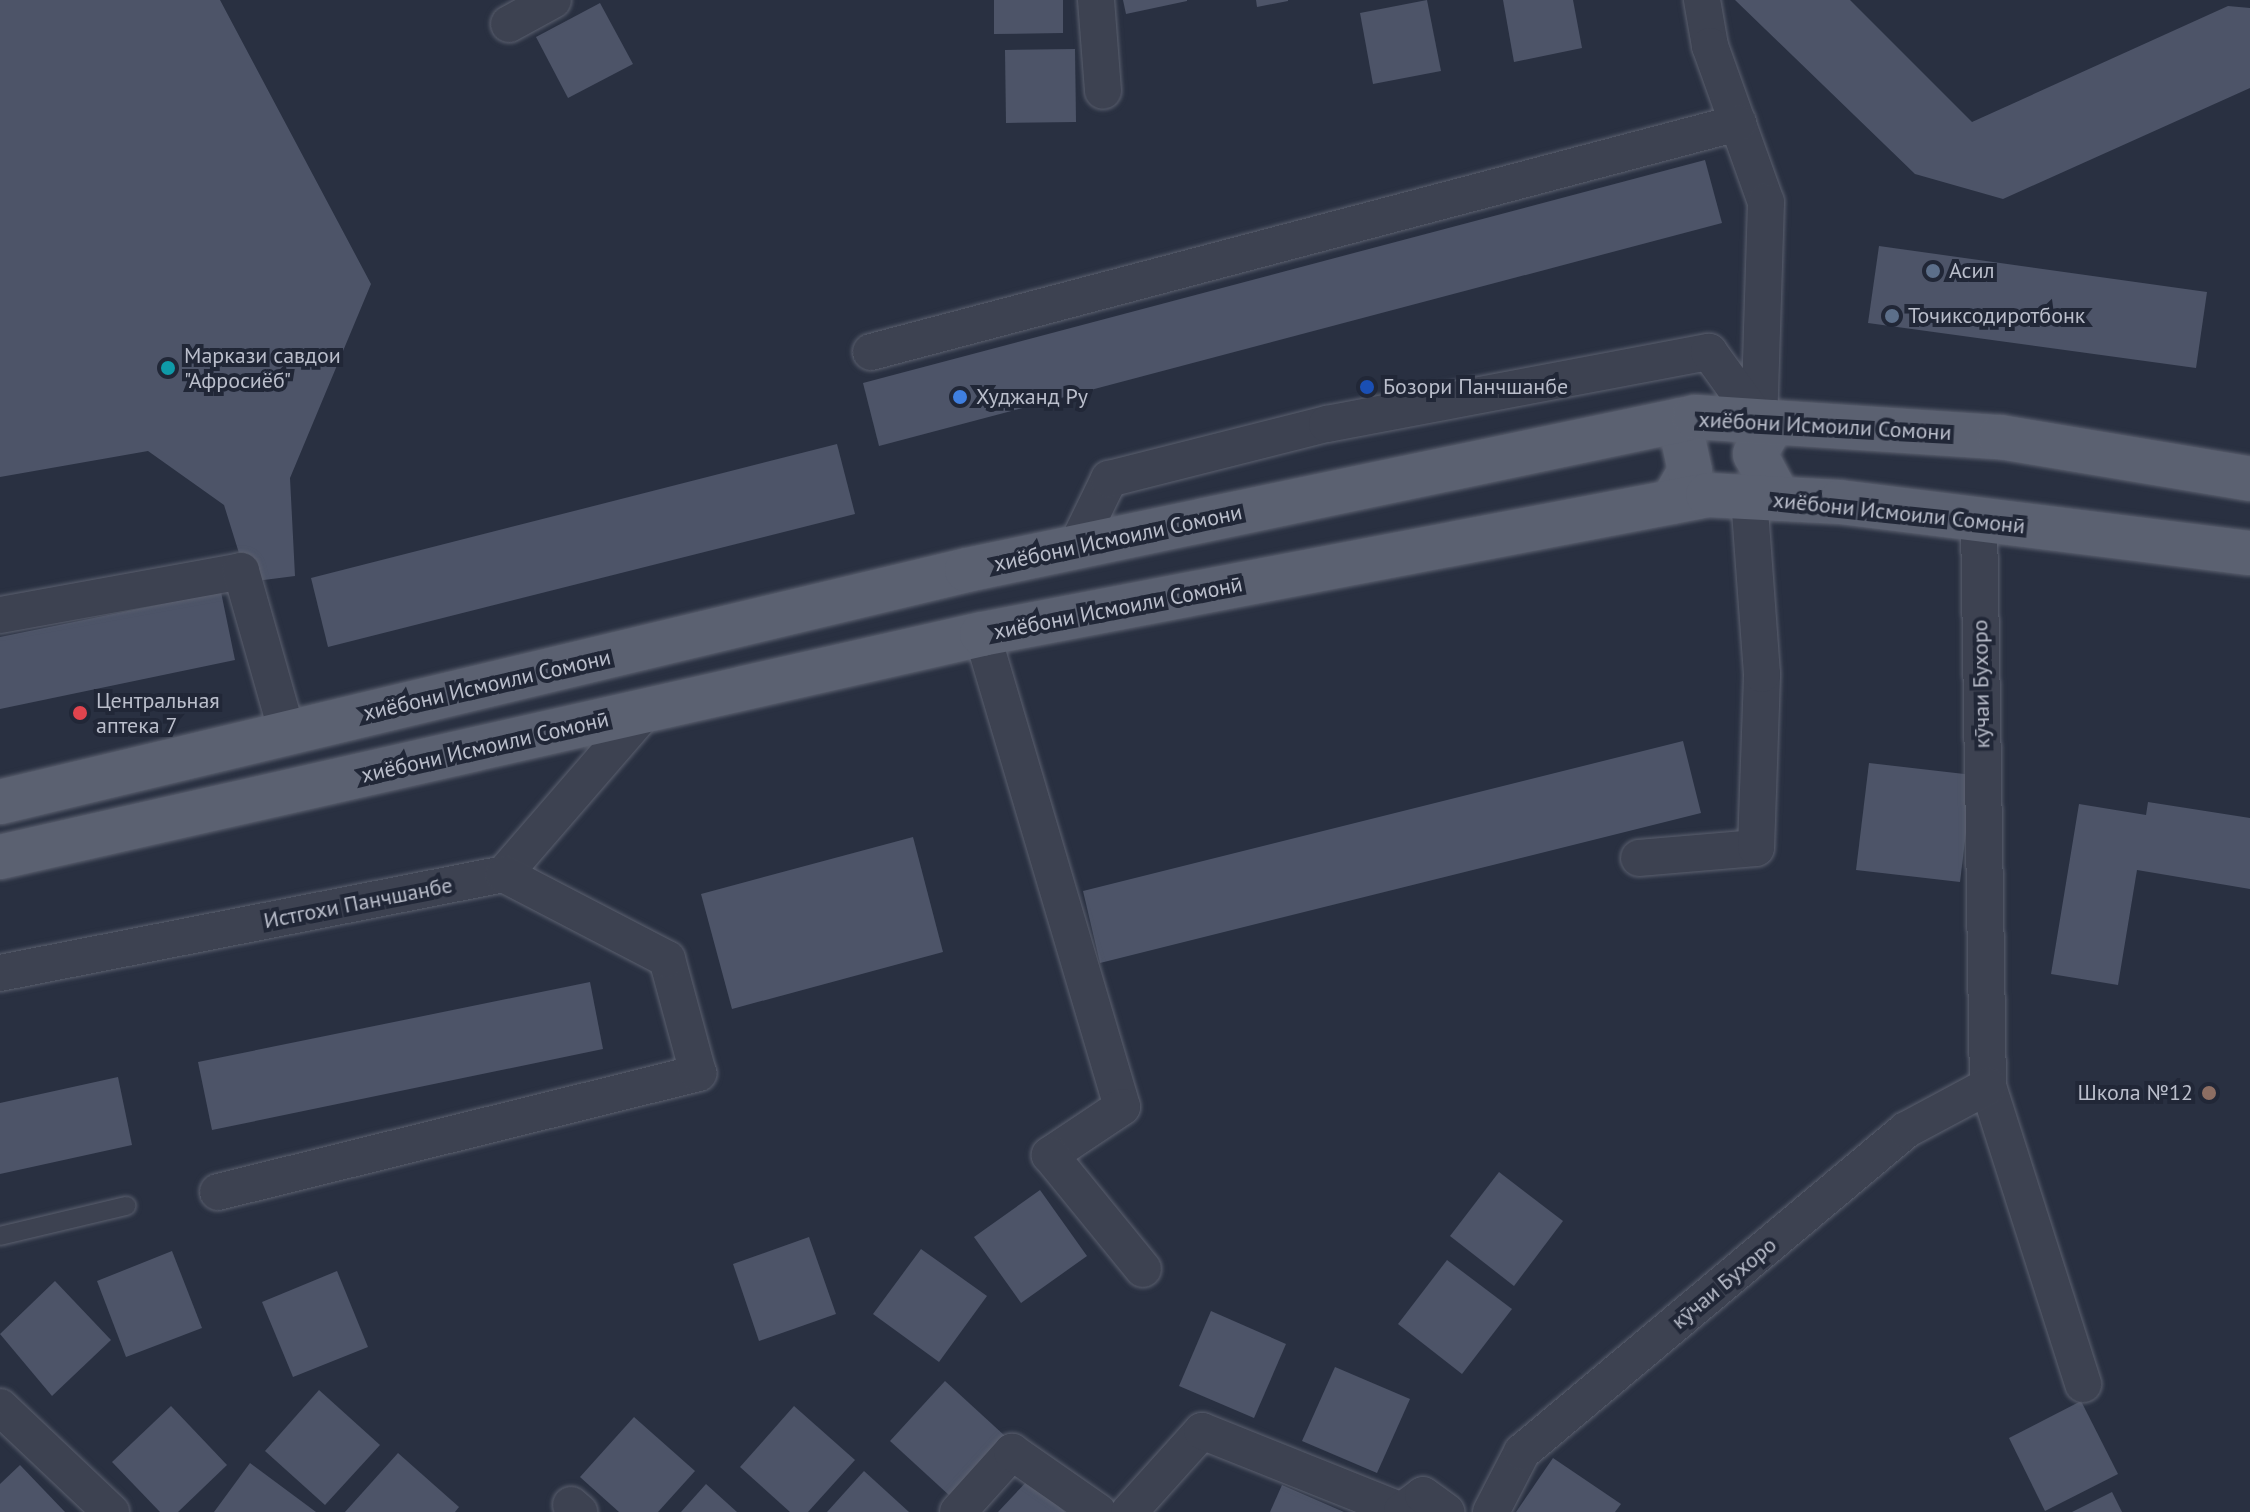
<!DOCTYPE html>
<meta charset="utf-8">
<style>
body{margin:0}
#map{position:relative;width:2250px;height:1512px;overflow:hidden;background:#293041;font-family:"PT Sans",sans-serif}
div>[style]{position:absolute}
.building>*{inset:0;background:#4d5468}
.roads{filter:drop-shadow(0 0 2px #5b606f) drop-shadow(0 0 2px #5b606f)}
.service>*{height:18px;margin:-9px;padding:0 9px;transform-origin:9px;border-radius:9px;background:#3d4251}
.minor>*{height:36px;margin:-18px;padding:0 18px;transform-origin:18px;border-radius:18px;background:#3d4251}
.primary>*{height:44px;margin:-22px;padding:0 22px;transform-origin:22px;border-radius:22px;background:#5b6171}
.dots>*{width:22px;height:22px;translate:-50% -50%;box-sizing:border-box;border:4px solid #212737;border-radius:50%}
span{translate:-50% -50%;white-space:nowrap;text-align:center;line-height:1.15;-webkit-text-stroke:8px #212737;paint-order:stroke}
.poi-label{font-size:22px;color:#babecb}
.left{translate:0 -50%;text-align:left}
.right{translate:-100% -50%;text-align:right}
.street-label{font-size:22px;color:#babecb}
</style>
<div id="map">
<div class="building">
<div style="clip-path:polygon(0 0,220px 0,371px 284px,290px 478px,295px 576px,248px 582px,224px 505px,148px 451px,0 477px)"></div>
<div style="clip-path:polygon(994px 0,1063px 0,1063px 33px,994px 34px)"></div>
<div style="clip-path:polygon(1123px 0,1187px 0,1187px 1px,1126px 14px)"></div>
<div style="clip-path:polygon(1256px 0,1288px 0,1288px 1px,1257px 7px)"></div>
<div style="clip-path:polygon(1427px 0,1441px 71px,1373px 84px,1360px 13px)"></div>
<div style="clip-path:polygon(1503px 0,1573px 0,1582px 48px,1514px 62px)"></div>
<div style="clip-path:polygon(1735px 0,1850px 0,1972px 122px,2228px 6px,2250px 8px,2250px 88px,2003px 199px,1915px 174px)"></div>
<div style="clip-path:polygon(600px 3px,633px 64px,568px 98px,536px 37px)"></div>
<div style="clip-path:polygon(1075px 49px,1076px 122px,1006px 123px,1005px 50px)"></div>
<div style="clip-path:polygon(1705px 160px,1722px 223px,879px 446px,863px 383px)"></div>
<div style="clip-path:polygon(1879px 246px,2207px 292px,2196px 368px,1868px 323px)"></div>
<div style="clip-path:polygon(837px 444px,855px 514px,328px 647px,311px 578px)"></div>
<div style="clip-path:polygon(221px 592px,235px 660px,0 709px,0 637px)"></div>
<div style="clip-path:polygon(1683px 741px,1701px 813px,1100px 963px,1083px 891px)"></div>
<div style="clip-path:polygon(1869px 763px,1973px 775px,1960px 882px,1856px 870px)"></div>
<div style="clip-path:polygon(2148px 802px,2250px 818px,2250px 889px,2137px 870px,2118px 985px,2051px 974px,2079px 804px,2146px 815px)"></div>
<div style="clip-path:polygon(913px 837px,943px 952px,732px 1009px,701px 894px)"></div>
<div style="clip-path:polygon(590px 982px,603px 1049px,212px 1130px,198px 1062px)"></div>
<div style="clip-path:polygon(118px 1077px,132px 1145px,0 1174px,0 1103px)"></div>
<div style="clip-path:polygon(1499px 1172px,1563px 1221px,1514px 1286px,1450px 1236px)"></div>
<div style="clip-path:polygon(1040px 1190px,1087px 1256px,1021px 1303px,974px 1237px)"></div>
<div style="clip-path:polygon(809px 1237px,836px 1314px,759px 1341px,733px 1264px)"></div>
<div style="clip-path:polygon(921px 1249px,987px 1296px,939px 1362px,873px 1314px)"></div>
<div style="clip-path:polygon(172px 1251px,202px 1328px,126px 1357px,97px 1281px)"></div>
<div style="clip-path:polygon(1447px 1260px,1512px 1309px,1462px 1374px,1398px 1324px)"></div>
<div style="clip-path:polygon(337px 1271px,368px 1347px,293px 1377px,262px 1302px)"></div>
<div style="clip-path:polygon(55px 1281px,111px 1340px,52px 1396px,0 1334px)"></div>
<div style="clip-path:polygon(1211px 1311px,1286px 1344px,1254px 1418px,1179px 1386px)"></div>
<div style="clip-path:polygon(1335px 1367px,1410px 1399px,1377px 1473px,1302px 1441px)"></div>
<div style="clip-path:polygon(945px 1381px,1005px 1436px,950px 1496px,890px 1441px)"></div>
<div style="clip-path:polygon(319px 1390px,380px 1445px,325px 1505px,265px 1451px)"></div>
<div style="clip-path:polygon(2081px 1401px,2118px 1474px,2045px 1511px,2009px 1438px)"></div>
<div style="clip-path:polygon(171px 1406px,227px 1465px,178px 1512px,160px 1512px,112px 1462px)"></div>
<div style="clip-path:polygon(794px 1406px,855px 1460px,808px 1512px,790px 1512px,740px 1467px)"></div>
<div style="clip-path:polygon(634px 1417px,695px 1471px,658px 1512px,619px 1512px,580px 1477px)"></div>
<div style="clip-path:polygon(398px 1453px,459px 1507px,455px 1512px,345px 1512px)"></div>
<div style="clip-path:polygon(1553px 1458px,1621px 1504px,1615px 1512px,1516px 1512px)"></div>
<div style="clip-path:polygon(250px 1463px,316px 1512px,214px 1512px)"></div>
<div style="clip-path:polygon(20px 1465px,65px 1512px,0 1512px,0 1484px)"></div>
<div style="clip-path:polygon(864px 1471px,909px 1512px,827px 1512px)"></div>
<div style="clip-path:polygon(1029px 1479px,1065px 1512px,998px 1512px)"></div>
<div style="clip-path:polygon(706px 1484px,737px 1512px,681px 1512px)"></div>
<div style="clip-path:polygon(1282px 1485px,1344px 1512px,1270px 1512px)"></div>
<div style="clip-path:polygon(2112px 1492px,2122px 1512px,2072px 1512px)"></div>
</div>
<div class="roads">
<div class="service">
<div style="left:0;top:1236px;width:130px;rotate:-13.4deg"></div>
</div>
<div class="minor">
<div style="left:1096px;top:0;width:91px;rotate:85.6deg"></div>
<div style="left:1702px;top:0;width:47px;rotate:80.1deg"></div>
<div style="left:1710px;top:46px;width:166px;rotate:70.3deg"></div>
<div style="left:1766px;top:202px;width:219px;rotate:91.8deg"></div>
<div style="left:509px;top:24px;width:50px;rotate:-28.6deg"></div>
<div style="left:871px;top:352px;width:897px;rotate:-14.8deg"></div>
<div style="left:1979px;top:521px;width:565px;rotate:89.09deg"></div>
<div style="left:1988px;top:1086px;width:313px;rotate:72.3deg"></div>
<div style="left:1076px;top:547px;width:76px;rotate:-64.1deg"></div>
<div style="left:1109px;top:479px;width:225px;rotate:-14.2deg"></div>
<div style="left:1327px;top:424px;width:389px;rotate:-10.7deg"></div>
<div style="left:1709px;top:352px;width:85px;rotate:54.1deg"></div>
<div style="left:0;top:615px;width:245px;rotate:-10.3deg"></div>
<div style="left:241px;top:571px;width:168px;rotate:74.1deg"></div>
<div style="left:982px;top:634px;width:493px;rotate:73.5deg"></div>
<div style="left:1122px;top:1107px;width:87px;rotate:146.3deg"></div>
<div style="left:1050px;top:1155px;width:147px;rotate:50.8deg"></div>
<div style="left:1639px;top:858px;width:117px;rotate:-4.9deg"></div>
<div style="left:1756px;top:848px;width:174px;rotate:-88deg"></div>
<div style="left:1762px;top:674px;width:177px;rotate:-94.2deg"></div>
<div style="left:0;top:973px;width:514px;rotate:-11.11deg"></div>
<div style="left:504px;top:874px;width:217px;rotate:-49.1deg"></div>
<div style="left:218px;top:1192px;width:495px;rotate:-13.9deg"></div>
<div style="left:698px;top:1073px;width:118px;rotate:-105.2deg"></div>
<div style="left:667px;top:959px;width:184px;rotate:-152.5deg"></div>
<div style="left:0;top:1407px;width:153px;rotate:43.4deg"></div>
<div style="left:571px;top:1505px;width:11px;rotate:41deg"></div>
<div style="left:958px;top:1512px;width:81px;rotate:-48deg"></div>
<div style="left:1012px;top:1452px;width:105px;rotate:34.9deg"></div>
<div style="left:1129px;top:1512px;width:109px;rotate:-48deg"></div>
<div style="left:1202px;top:1431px;width:215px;rotate:21.8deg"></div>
<div style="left:1402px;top:1511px;width:26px;rotate:-37deg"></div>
<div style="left:1423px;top:1495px;width:29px;rotate:36deg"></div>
<div style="left:1491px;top:1512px;width:68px;rotate:-62.7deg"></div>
<div style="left:1522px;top:1452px;width:501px;rotate:-39.98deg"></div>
<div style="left:1906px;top:1130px;width:93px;rotate:-28.2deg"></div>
</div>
<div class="primary">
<div style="left:1773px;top:422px;width:37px;rotate:119deg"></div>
<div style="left:1755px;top:454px;width:51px;rotate:61.9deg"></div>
<div style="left:1672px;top:502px;width:36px;rotate:-60deg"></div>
<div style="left:1690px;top:471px;width:52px;rotate:-102.2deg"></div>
<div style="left:0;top:802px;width:994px;rotate:-13.49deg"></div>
<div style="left:967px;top:570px;width:744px;rotate:-11.87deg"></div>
<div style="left:1695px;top:417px;width:306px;rotate:3.8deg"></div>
<div style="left:2000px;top:437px;width:254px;rotate:9.5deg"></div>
<div style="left:0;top:857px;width:1007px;rotate:-12.79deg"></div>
<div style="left:982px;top:634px;width:739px;rotate:-10.84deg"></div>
<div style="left:1708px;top:495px;width:132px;rotate:3deg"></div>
<div style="left:1840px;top:502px;width:413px;rotate:7.1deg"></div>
</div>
</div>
<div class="dots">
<div style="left:1933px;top:271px;background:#5c6f8a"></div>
<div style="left:1892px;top:316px;background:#5c6f8a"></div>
<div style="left:168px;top:368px;background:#0f9aa8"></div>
<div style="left:1367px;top:387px;background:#1a4fb4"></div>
<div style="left:960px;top:397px;background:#3f7fe0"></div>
<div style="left:80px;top:713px;background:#e0444e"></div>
<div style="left:2209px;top:1093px;background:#8d6e63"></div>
</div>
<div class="poi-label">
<span class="left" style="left:1949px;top:271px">Асил</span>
<span class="left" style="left:1908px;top:316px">Точиксодиротбонк</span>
<span class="left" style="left:184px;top:368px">Маркази савдои<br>"Афросиёб"</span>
<span class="left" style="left:1383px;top:387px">Бозори Панчшанбе</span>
<span class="left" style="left:976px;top:397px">Худжанд Ру</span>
<span class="left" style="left:96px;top:713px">Центральная<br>аптека 7</span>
<span class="right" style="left:2193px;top:1093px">Школа №12</span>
</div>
<div class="street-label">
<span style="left:1825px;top:426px;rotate:3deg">хиёбони Исмоили Сомони</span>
<span style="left:1899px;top:513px;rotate:6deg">хиёбони Исмоили Сомонӣ</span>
<span style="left:1118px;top:538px;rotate:-12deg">хиёбони Исмоили Сомони</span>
<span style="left:1118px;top:608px;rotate:-11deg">хиёбони Исмоили Сомонӣ</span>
<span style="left:1981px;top:684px;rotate:-91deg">кӯчаи Бухоро</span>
<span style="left:487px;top:685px;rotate:-13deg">хиёбони Исмоили Сомони</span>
<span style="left:485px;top:747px;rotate:-13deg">хиёбони Исмоили Сомонӣ</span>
<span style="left:358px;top:903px;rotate:-11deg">Истгохи Панчшанбе</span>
<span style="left:1724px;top:1283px;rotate:-40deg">кӯчаи Бухоро</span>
</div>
</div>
